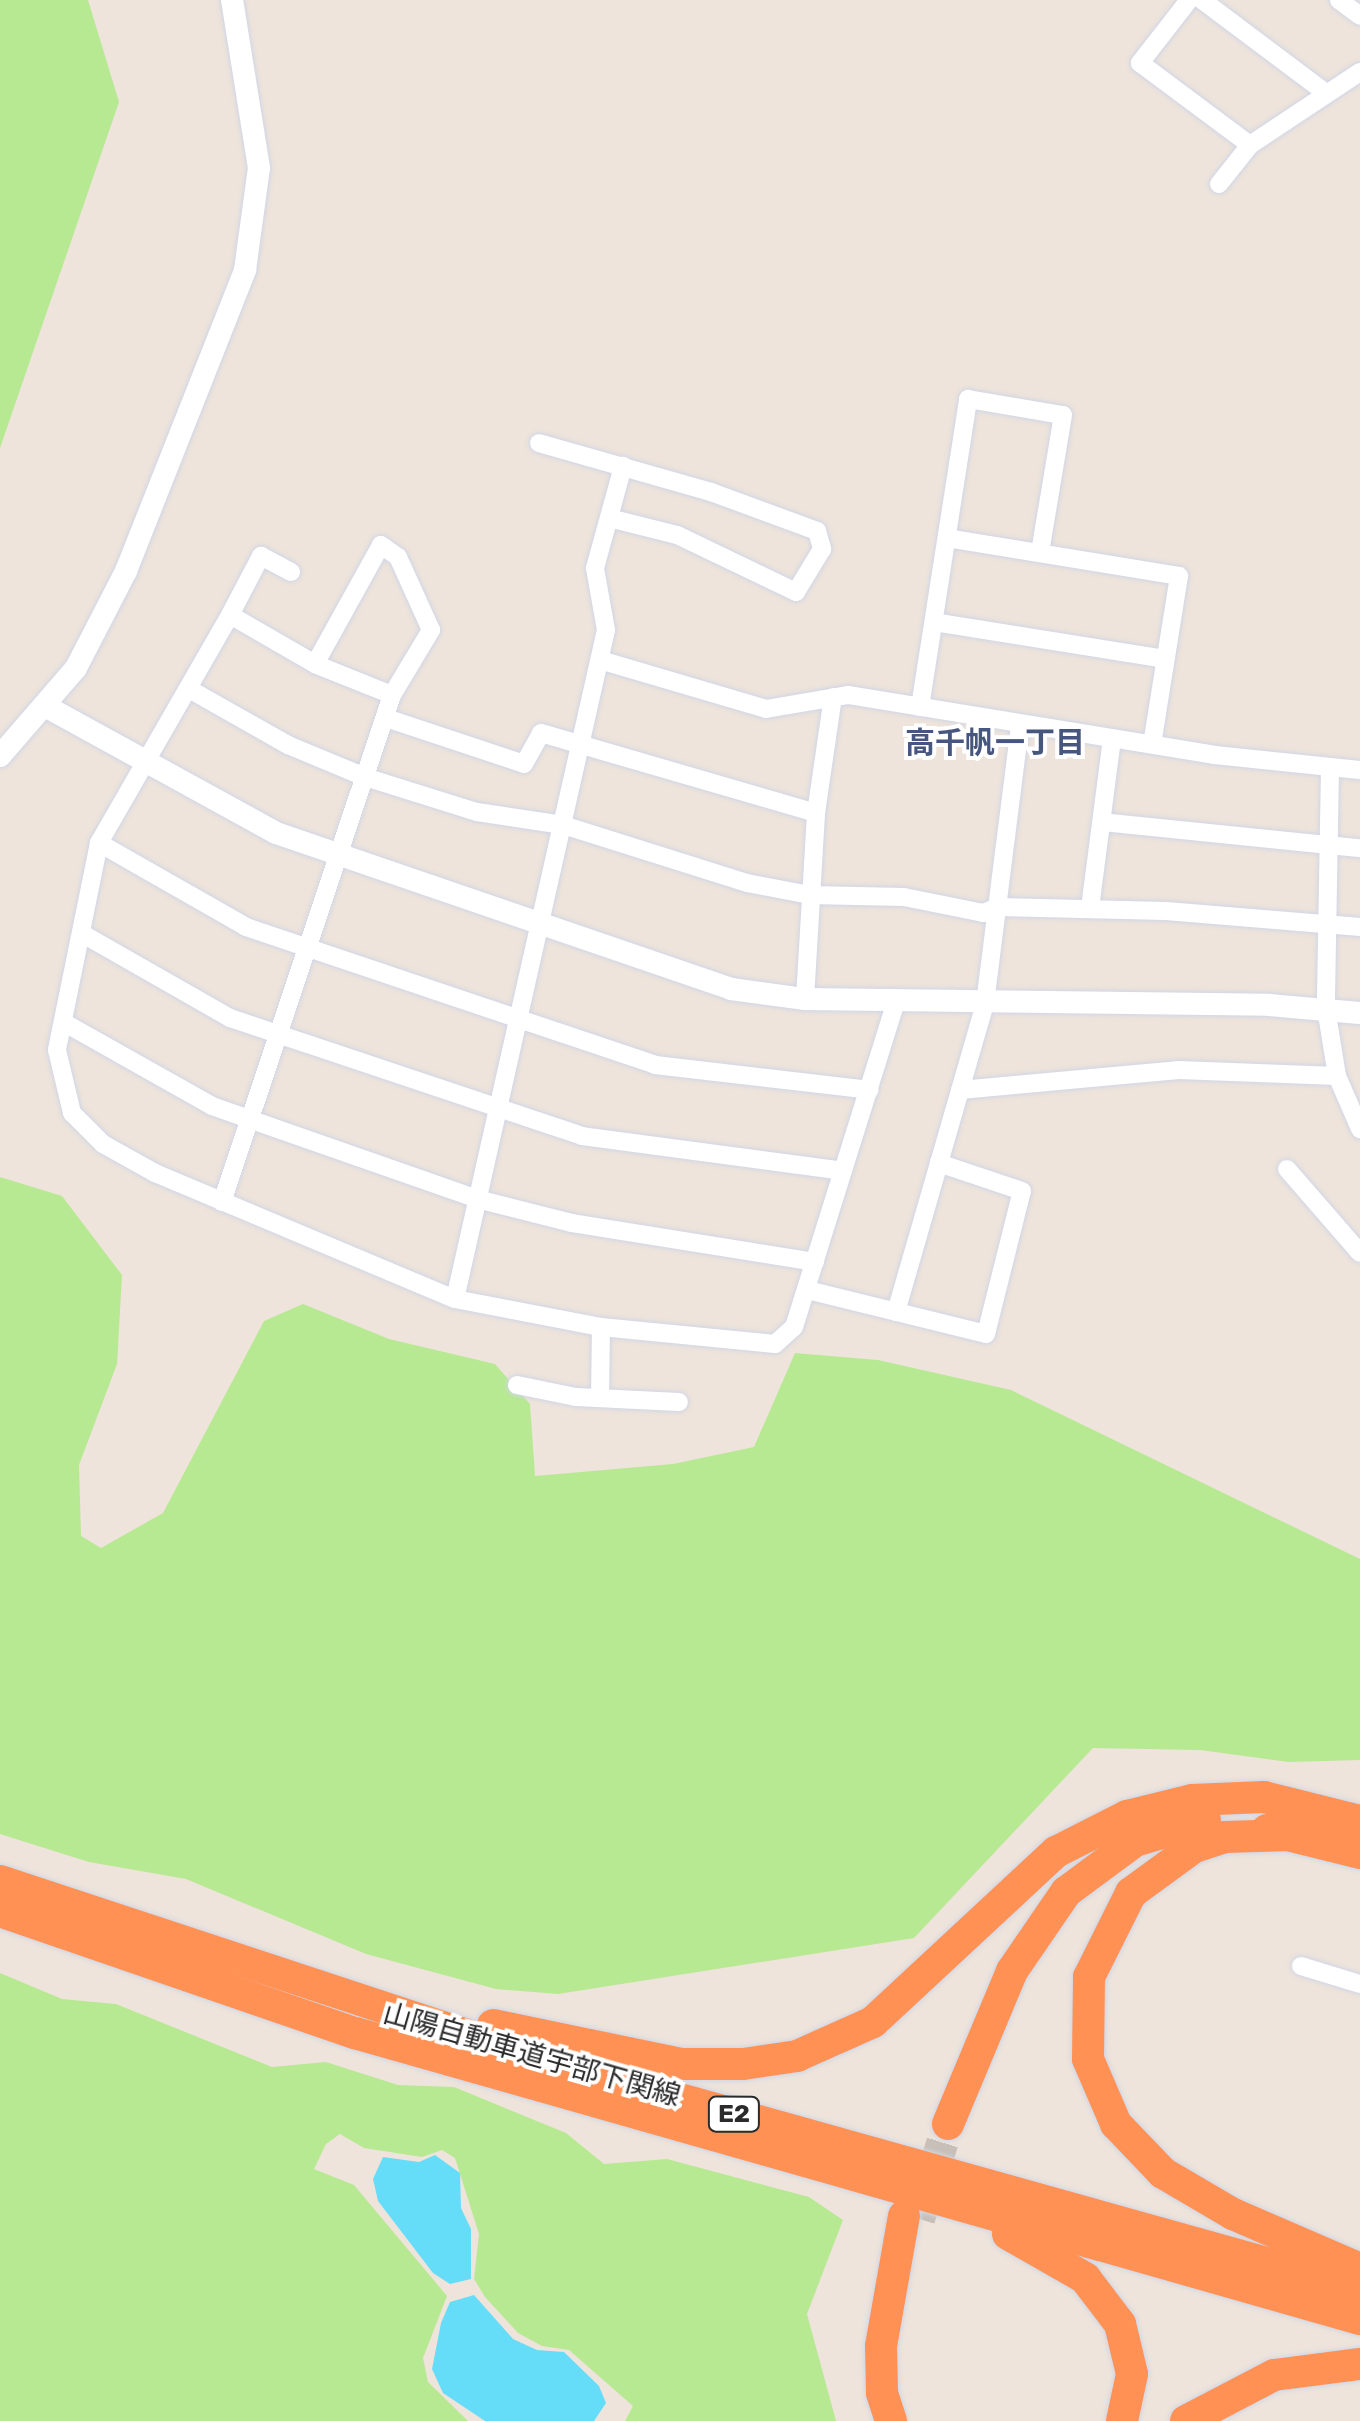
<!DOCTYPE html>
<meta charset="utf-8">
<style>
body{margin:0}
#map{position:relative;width:1360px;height:2421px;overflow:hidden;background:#eee4db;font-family:Rubik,"Noto Sans JP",sans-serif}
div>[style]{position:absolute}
.green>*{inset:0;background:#b7e993}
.water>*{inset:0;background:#66ddf8}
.motorway-tunnel>*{height:32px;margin-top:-16px;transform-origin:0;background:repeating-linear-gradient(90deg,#c7bfb8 0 32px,transparent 0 48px)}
.roads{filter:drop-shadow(0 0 2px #d1d6e5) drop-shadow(0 0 2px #d1d6e5)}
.minor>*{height:18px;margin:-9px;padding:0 9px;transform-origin:9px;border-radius:9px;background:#fff}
.tertiary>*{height:22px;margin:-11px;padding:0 11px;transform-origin:11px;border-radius:11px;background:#fff}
.motorway>*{height:32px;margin:-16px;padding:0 16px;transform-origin:16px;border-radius:16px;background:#ff9155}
span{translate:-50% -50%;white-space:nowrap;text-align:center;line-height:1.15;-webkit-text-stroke:8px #fff;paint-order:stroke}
.shield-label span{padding:2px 8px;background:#fff;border:2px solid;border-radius:8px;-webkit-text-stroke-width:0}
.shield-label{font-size:25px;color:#2b2b2b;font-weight:700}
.street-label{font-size:28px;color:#2b2b2b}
.neighbourhood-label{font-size:30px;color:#47567f;font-weight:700}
</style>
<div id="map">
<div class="green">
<div style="clip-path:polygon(0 0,88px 0,119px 102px,0 448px)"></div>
<div style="clip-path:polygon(0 1177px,62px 1196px,122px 1275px,117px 1364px,79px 1465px,81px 1536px,101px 1548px,163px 1513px,264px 1321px,303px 1304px,389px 1339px,495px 1364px,530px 1404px,535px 1476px,673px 1464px,754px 1447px,795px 1353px,878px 1360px,1011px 1390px,1360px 1559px,1360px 1760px,1289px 1762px,1200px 1750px,1093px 1748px,914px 1938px,558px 1994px,496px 1989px,366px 1954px,186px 1879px,89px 1862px,0 1834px)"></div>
<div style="clip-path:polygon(0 1973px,62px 1999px,116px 2004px,272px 2067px,326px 2062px,398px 2085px,454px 2087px,566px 2133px,604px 2164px,667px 2159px,809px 2197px,843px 2220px,807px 2314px,836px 2421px,625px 2421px,633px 2406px,569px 2350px,542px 2346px,518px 2333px,485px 2297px,474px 2279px,479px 2234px,455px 2158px,442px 2150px,422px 2157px,364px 2148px,340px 2134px,326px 2144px,314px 2169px,354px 2185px,447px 2296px,423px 2358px,428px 2382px,468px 2421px,0 2421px)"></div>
</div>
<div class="water">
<div style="clip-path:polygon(435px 2155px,460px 2173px,461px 2208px,471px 2229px,471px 2279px,450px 2284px,433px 2273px,378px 2201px,373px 2179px,383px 2157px,419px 2162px)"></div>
<div style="clip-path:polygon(474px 2295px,513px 2339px,537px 2350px,564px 2352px,599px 2386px,606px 2403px,594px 2421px,485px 2421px,443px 2393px,432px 2369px,441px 2323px,450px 2302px)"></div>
</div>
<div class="motorway-tunnel">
<div style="left:919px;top:2219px;width:99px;rotate:-73deg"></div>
</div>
<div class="roads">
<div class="minor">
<div style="left:1189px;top:0;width:80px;rotate:127.9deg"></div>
<div style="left:1140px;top:63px;width:137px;rotate:36.7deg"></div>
<div style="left:1202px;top:0;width:156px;rotate:36.9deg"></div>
<div style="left:1339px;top:0;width:26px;rotate:37deg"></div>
<div style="left:1219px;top:184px;width:50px;rotate:-51.5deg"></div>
<div style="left:1250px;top:145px;width:132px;rotate:-33.6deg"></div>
<div style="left:539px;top:443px;width:179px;rotate:15.9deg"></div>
<div style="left:711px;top:492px;width:113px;rotate:20.2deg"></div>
<div style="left:817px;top:531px;width:19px;rotate:74deg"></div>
<div style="left:822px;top:549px;width:50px;rotate:121.2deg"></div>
<div style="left:796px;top:592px;width:132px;rotate:-154.4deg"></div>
<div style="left:677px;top:535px;width:70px;rotate:-166deg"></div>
<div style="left:947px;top:538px;width:235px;rotate:9.3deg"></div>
<div style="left:1179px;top:576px;width:170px;rotate:99.1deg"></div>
<div style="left:230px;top:615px;width:67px;rotate:-62.3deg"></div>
<div style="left:261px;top:556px;width:34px;rotate:28deg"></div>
<div style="left:934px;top:622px;width:234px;rotate:9.1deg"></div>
<div style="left:600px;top:660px;width:173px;rotate:16.4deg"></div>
<div style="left:766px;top:709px;width:84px;rotate:-9.6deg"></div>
<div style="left:849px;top:695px;width:370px;rotate:9.3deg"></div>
<div style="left:1214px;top:755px;width:147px;rotate:5.9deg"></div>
<div style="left:189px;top:689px;width:114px;rotate:29.5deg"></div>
<div style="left:288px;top:745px;width:83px;rotate:22.6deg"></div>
<div style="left:365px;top:777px;width:117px;rotate:17.4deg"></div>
<div style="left:477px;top:812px;width:87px;rotate:8.6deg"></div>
<div style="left:563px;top:825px;width:193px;rotate:17.5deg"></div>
<div style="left:747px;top:883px;width:64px;rotate:10.8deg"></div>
<div style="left:810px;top:895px;width:94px;rotate:1.2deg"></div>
<div style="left:904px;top:897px;width:81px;rotate:11.4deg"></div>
<div style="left:983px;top:913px;width:16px;rotate:-22deg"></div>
<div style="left:998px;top:907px;width:168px;rotate:1.4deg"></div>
<div style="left:1166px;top:911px;width:195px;rotate:4.7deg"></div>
<div style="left:392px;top:695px;width:83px;rotate:-158.1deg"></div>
<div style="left:315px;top:664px;width:98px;rotate:-150deg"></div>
<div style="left:230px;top:615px;width:263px;rotate:119.9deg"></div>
<div style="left:99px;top:843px;width:211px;rotate:101.5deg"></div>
<div style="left:57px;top:1050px;width:65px;rotate:76.6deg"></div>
<div style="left:72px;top:1113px;width:44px;rotate:45deg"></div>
<div style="left:103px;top:1144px;width:60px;rotate:29.1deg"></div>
<div style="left:155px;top:1173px;width:325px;rotate:22.8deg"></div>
<div style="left:455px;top:1299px;width:149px;rotate:10.9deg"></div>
<div style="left:601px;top:1327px;width:175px;rotate:5.6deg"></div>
<div style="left:775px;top:1344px;width:25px;rotate:-42deg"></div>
<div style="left:794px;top:1327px;width:341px;rotate:-72.6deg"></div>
<div style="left:920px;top:707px;width:312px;rotate:-81.1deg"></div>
<div style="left:968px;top:399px;width:96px;rotate:9.6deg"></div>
<div style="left:1063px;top:415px;width:139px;rotate:99.5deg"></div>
<div style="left:386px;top:718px;width:145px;rotate:18.4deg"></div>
<div style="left:524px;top:764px;width:35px;rotate:-61deg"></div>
<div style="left:541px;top:733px;width:286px;rotate:16.2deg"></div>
<div style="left:1330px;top:768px;width:240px;rotate:91deg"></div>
<div style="left:1326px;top:1008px;width:69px;rotate:80.8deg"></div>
<div style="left:1337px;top:1076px;width:58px;rotate:66.5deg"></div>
<div style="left:1102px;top:822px;width:259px;rotate:5.8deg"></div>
<div style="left:99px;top:843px;width:169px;rotate:29.7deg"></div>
<div style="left:246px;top:927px;width:432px;rotate:18.6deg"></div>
<div style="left:655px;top:1065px;width:216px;rotate:6.6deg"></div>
<div style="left:1090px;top:908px;width:171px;rotate:-82.6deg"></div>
<div style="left:81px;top:933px;width:172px;rotate:29.7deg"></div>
<div style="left:230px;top:1018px;width:371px;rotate:18.5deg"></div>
<div style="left:582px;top:1136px;width:263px;rotate:7.6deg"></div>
<div style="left:805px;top:999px;width:186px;rotate:-86.6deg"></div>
<div style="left:816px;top:813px;width:117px;rotate:-81.7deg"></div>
<div style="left:63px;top:1022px;width:171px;rotate:29.4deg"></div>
<div style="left:212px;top:1106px;width:281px;rotate:19.3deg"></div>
<div style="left:477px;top:1199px;width:98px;rotate:14.2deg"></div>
<div style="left:572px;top:1223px;width:246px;rotate:9.1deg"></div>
<div style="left:960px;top:1090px;width:220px;rotate:-5.2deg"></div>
<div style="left:1179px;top:1070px;width:158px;rotate:2.2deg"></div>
<div style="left:1287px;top:1169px;width:111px;rotate:49deg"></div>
<div style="left:222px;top:1202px;width:535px;rotate:-71.46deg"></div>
<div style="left:392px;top:695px;width:76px;rotate:-59deg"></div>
<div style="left:431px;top:630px;width:80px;rotate:-114.3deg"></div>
<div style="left:398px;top:557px;width:21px;rotate:-145deg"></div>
<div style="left:381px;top:545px;width:136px;rotate:119deg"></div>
<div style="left:807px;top:1290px;width:184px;rotate:13.8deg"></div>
<div style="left:986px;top:1334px;width:147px;rotate:-75.9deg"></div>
<div style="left:1022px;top:1191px;width:88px;rotate:-161.4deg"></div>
<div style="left:455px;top:1299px;width:686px;rotate:-77.28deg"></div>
<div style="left:606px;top:630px;width:63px;rotate:-100.1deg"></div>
<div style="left:595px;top:568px;width:106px;rotate:-74.6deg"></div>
<div style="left:896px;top:1312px;width:322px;rotate:-73.9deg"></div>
<div style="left:985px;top:1003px;width:281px;rotate:-82.8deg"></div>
<div style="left:517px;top:1385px;width:60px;rotate:11.5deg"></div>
<div style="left:576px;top:1397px;width:103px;rotate:2.8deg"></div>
<div style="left:600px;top:1398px;width:71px;rotate:-89.2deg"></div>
<div style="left:1301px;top:1966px;width:62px;rotate:17deg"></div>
</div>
<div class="tertiary">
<div style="left:47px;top:707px;width:261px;rotate:28.8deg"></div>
<div style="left:276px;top:833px;width:481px;rotate:18.9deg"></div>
<div style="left:731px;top:989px;width:75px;rotate:7.7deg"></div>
<div style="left:805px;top:999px;width:464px;rotate:0.7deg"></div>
<div style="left:1269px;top:1005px;width:91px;rotate:5deg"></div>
<div style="left:0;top:756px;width:116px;rotate:-49.2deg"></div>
<div style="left:76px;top:668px;width:109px;rotate:-62.7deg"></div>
<div style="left:126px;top:571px;width:324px;rotate:-68.4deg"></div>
<div style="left:245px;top:270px;width:103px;rotate:-82.2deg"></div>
<div style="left:259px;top:168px;width:170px;rotate:-99.1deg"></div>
</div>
<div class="motorway">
<div style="left:1267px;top:1830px;width:96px;rotate:13.9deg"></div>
<div style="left:1289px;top:1835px;width:64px;rotate:178.2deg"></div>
<div style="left:1225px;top:1837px;width:33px;rotate:162deg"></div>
<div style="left:1194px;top:1847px;width:78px;rotate:143.9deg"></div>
<div style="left:1131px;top:1893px;width:94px;rotate:116.6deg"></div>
<div style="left:1089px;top:1977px;width:82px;rotate:90.7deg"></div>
<div style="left:1088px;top:2059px;width:71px;rotate:66.7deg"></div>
<div style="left:1116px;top:2124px;width:68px;rotate:46.2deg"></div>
<div style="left:1163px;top:2173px;width:81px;rotate:30.4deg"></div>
<div style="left:1233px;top:2214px;width:138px;rotate:23.4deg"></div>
<div style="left:0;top:1881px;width:588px;rotate:18.25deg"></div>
<div style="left:558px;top:2065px;width:833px;rotate:15.61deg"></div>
<div style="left:0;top:1911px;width:375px;rotate:19deg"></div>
<div style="left:355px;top:2033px;width:1045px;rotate:15.89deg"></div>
<div style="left:493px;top:2025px;width:192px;rotate:11.7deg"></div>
<div style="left:681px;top:2064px;width:62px"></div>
<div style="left:743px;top:2064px;width:55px;rotate:-8.4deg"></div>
<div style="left:797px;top:2056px;width:83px;rotate:-24.1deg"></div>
<div style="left:873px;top:2022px;width:250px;rotate:-42.9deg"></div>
<div style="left:1056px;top:1852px;width:80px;rotate:-26.9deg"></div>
<div style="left:1127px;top:1816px;width:67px;rotate:-13.8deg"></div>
<div style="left:1192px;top:1800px;width:72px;rotate:-2.4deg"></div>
<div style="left:1264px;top:1797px;width:99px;rotate:14deg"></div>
<div style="left:948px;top:2124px;width:166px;rotate:-67.3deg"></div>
<div style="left:1012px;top:1971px;width:96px;rotate:-55.6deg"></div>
<div style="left:1066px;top:1892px;width:86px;rotate:-36.5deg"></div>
<div style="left:1135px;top:1841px;width:73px;rotate:-16.7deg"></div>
<div style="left:1008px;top:2234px;width:89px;rotate:29.7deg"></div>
<div style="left:1085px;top:2278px;width:58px;rotate:52.7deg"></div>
<div style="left:1120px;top:2324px;width:51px;rotate:76.5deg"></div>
<div style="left:1132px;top:2374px;width:48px;rotate:102deg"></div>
<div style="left:891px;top:2421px;width:29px;rotate:-108deg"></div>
<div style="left:882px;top:2393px;width:47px;rotate:-91.2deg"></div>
<div style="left:881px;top:2346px;width:132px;rotate:-80deg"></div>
<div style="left:1186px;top:2421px;width:99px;rotate:-27.6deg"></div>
<div style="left:1274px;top:2375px;width:87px;rotate:-7.3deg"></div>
</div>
</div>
<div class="shield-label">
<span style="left:734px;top:2114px">E2</span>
</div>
<div class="street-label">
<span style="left:532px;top:2055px;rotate:16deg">山陽自動車道宇部下関線</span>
</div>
<div class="neighbourhood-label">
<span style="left:995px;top:743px">高千帆一丁目</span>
</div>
</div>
